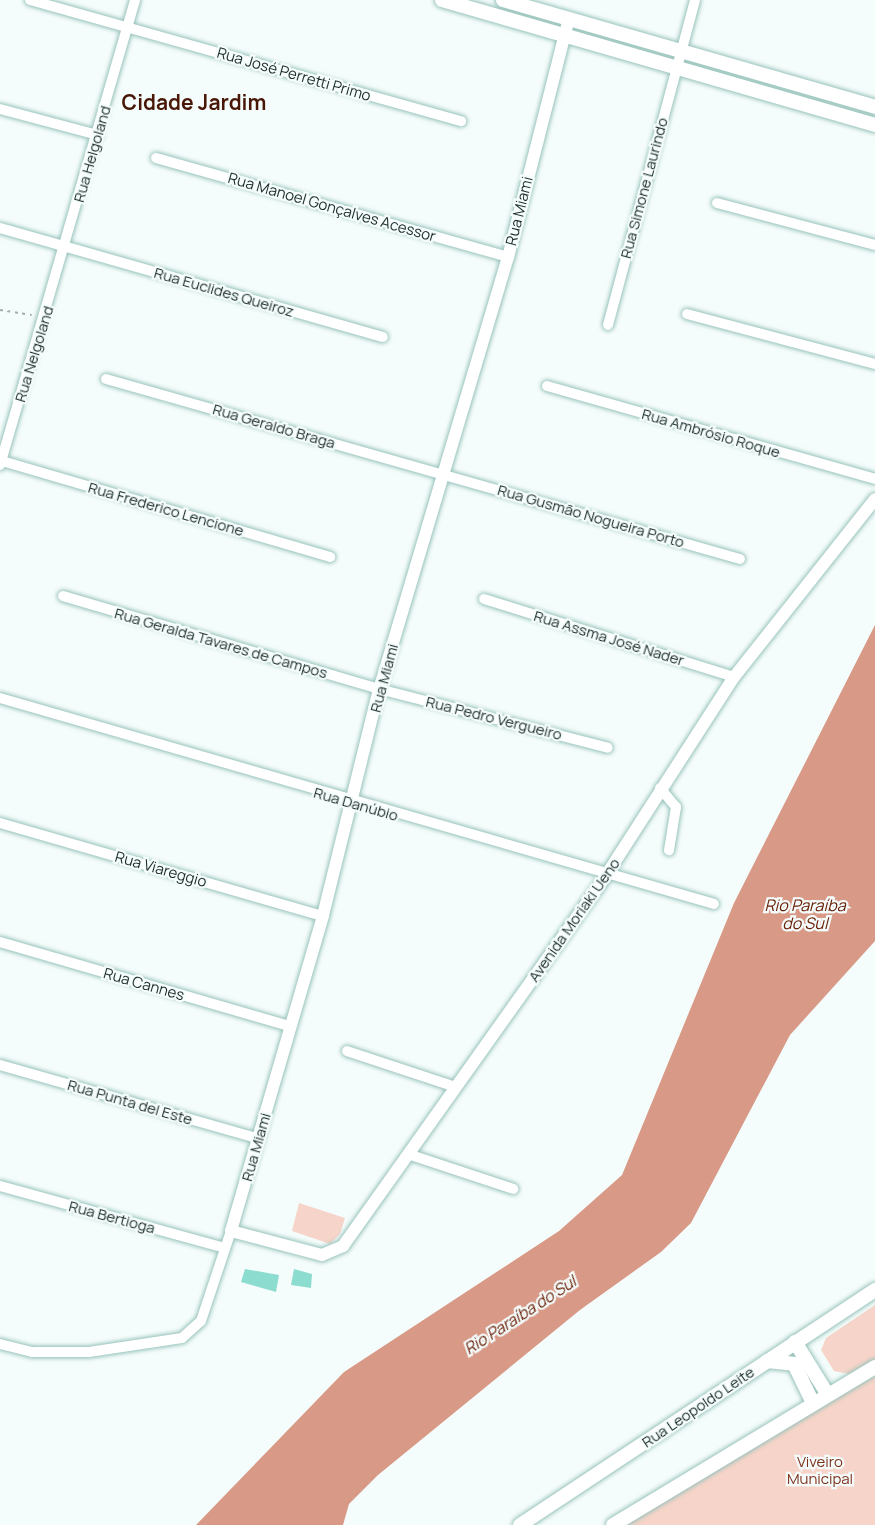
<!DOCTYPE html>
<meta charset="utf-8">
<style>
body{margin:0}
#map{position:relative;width:875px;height:1525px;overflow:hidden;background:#f5fdfc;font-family:Manrope,sans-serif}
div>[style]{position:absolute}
.green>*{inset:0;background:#f7d4c9}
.water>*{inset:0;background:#d89a87}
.building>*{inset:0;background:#8ddcd0}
.path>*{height:2px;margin-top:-1px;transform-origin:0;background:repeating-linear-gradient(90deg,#a1acab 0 3px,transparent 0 7.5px)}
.roads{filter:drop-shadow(0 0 2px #99c3bc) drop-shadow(0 0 2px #99c3bc)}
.minor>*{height:10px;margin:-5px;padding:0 5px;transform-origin:5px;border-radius:5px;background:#fff}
.tertiary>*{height:12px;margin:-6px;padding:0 6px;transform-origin:6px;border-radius:6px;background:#fff}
.secondary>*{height:14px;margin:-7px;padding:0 7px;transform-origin:7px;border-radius:7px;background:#fff}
span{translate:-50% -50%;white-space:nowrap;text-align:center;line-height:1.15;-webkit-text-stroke:4.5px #f5fdfc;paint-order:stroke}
.street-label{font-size:15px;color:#1c2d2b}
.park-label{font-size:15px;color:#7f331d}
.water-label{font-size:16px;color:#6a2007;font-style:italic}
.district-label{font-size:21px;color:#481707;font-weight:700}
</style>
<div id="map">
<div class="green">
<div style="clip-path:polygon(299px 1203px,345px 1218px,340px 1234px,330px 1244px,292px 1231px)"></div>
<div style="clip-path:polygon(875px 1305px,875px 1359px,849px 1374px,834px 1371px,821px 1350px,826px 1338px)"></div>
<div style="clip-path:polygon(875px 1376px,875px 1525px,620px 1525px,698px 1475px)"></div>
</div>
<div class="water">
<div style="clip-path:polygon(875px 625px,875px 941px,790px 1035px,691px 1223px,661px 1252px,580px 1310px,378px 1475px,349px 1504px,343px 1525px,196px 1525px,344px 1372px,559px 1231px,622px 1175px,734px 903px)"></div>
</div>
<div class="building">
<div style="clip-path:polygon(245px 1269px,279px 1275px,276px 1292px,241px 1282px)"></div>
<div style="clip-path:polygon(294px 1269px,312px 1274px,311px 1288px,291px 1285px)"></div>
</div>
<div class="path">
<div style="left:0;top:310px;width:32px;rotate:9deg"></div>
</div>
<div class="roads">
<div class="minor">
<div style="left:30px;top:0;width:448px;rotate:15.7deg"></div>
<div style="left:0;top:109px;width:101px;rotate:14.9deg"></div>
<div style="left:156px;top:158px;width:366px;rotate:15.7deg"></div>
<div style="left:717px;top:203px;width:163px;rotate:14.9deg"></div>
<div style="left:0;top:228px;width:398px;rotate:15.9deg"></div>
<div style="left:687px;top:314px;width:195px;rotate:14.9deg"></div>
<div style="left:608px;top:325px;width:336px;rotate:-75deg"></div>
<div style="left:106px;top:379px;width:659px;rotate:15.85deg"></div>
<div style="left:547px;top:386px;width:341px;rotate:15.8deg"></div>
<div style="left:2px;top:461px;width:342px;rotate:16.3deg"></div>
<div style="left:0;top:465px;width:484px;rotate:-73.8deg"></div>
<div style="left:63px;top:596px;width:329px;rotate:16.4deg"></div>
<div style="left:379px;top:689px;width:236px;rotate:14.4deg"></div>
<div style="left:484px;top:599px;width:262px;rotate:17.3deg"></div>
<div style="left:0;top:698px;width:743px;rotate:16.09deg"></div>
<div style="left:660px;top:788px;width:25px;rotate:50deg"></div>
<div style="left:676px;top:807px;width:44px;rotate:99.2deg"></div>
<div style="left:0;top:823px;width:336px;rotate:16.1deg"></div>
<div style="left:0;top:942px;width:301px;rotate:16.2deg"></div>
<div style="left:347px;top:1051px;width:115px;rotate:18.3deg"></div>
<div style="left:0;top:1065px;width:269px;rotate:15.9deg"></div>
<div style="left:408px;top:1154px;width:111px;rotate:18.4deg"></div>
<div style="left:0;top:1186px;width:233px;rotate:15.4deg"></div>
<div style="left:0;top:1344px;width:32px;rotate:14deg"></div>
<div style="left:31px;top:1352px;width:58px"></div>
<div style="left:89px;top:1352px;width:94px;rotate:-8.6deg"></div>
<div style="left:182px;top:1338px;width:25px;rotate:-42deg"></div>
<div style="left:201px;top:1321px;width:95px;rotate:-71.6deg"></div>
</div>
<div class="tertiary">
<div style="left:568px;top:22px;width:243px;rotate:104.3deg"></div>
<div style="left:508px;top:257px;width:451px;rotate:106.6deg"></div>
<div style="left:379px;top:689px;width:234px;rotate:103.9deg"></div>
<div style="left:323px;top:916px;width:328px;rotate:106.3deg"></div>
<div style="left:231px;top:1231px;width:94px;rotate:14.8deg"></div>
<div style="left:322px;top:1255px;width:23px;rotate:-23deg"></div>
<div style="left:343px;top:1246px;width:456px;rotate:-54.6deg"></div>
<div style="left:607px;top:874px;width:234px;rotate:-57.2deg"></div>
<div style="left:734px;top:677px;width:227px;rotate:-51.6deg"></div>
</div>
<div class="secondary">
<div style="left:442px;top:0;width:451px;rotate:16.1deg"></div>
<div style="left:503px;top:0;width:387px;rotate:16deg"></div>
<div style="left:795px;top:1342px;width:62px;rotate:58.1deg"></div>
<div style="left:767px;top:1361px;width:27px;rotate:6deg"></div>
<div style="left:794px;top:1364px;width:43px;rotate:64deg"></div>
<div style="left:520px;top:1525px;width:426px;rotate:-33.5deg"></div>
<div style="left:613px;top:1525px;width:306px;rotate:-31.1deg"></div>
</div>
</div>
<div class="street-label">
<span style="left:294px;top:74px;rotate:16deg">Rua José Perretti Primo</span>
<span style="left:92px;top:154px;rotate:-74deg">Rua Helgoland</span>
<span style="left:644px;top:188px;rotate:-75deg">Rua Simone Laurindo</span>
<span style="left:332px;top:207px;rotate:16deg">Rua Manoel Gonçalves Acessor</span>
<span style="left:519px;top:211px;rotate:-76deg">Rua Miami</span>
<span style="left:224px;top:292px;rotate:16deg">Rua Euclides Queiroz</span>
<span style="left:34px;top:354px;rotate:-73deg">Rua Nelgoland</span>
<span style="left:274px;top:426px;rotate:16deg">Rua Geraldo Braga</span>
<span style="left:711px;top:433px;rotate:16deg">Rua Ambrósio Roque</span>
<span style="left:166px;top:509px;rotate:16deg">Rua Frederico Lencione</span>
<span style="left:591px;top:516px;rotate:16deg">Rua Gusmão Nogueira Porto</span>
<span style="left:609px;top:638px;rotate:17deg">Rua Assma José Nader</span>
<span style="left:221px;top:643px;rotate:16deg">Rua Geralda Tavares de Campos</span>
<span style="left:384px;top:678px;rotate:-75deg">Rua Miami</span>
<span style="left:494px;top:718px;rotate:14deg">Rua Pedro Vergueiro</span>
<span style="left:356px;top:804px;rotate:16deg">Rua Danúbio</span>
<span style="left:161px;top:869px;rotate:16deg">Rua Viareggio</span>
<span style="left:574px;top:920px;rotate:-55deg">Avenida Moriaki Ueno</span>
<span style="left:144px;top:984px;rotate:16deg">Rua Cannes</span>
<span style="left:130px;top:1102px;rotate:16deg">Rua Punta del Este</span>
<span style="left:256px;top:1147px;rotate:-74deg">Rua Miami</span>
<span style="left:112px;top:1217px;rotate:15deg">Rua Bertioga</span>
<span style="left:698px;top:1407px;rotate:-34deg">Rua Leopoldo Leite</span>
</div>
<div class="park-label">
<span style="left:820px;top:1470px">Viveiro<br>Municipal</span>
</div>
<div class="water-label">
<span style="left:805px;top:914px">Rio Paraíba<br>do Sul</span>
<span style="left:520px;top:1315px;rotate:-33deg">Rio Paraíba do Sul</span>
</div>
<div class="district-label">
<span style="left:194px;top:102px">Cidade Jardim</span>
</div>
</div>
